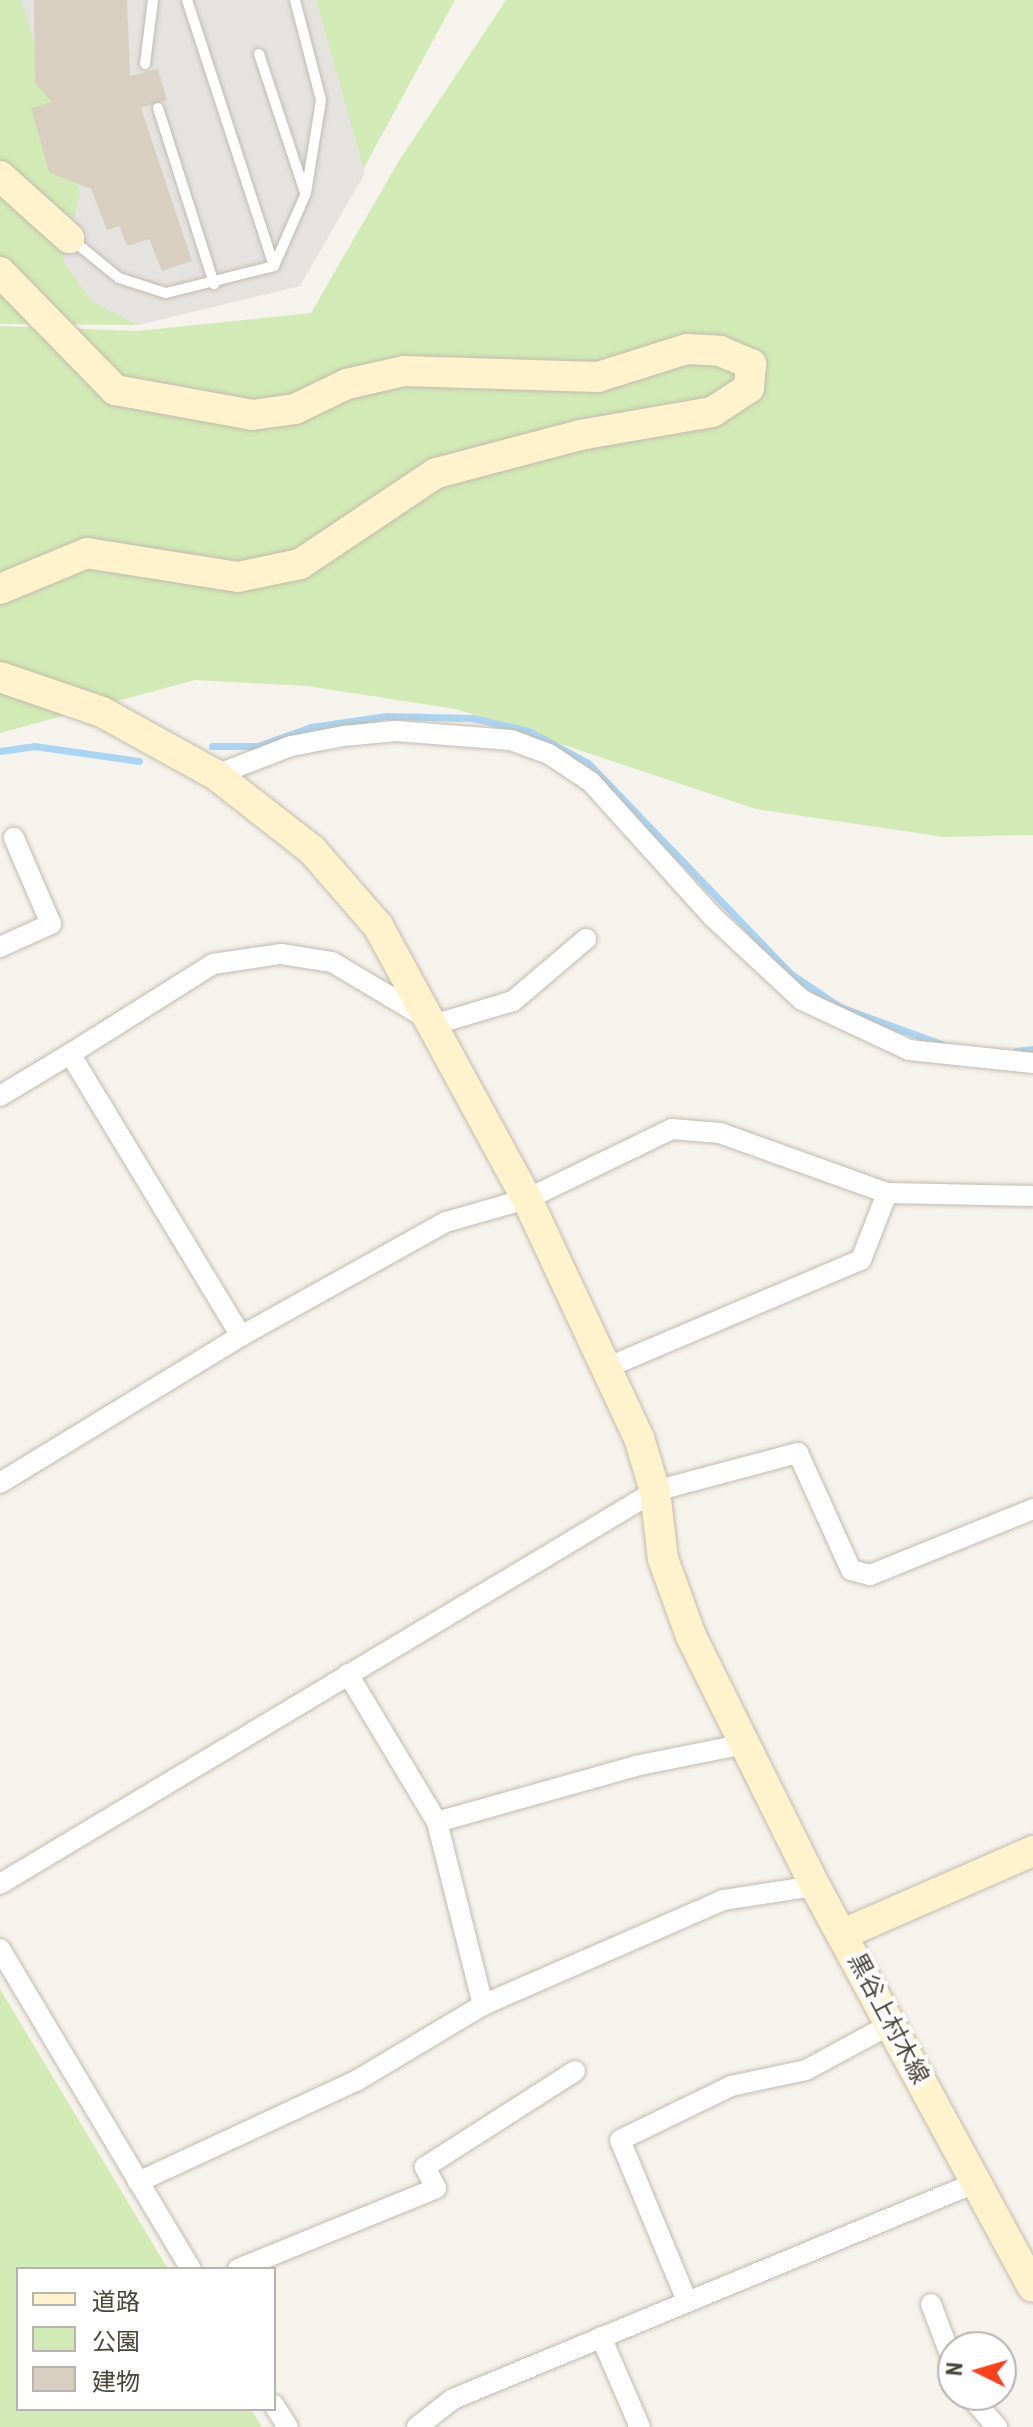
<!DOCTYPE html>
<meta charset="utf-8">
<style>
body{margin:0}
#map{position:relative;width:1033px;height:2427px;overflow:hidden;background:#f6f3ec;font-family:"Roboto Condensed","Noto Sans JP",sans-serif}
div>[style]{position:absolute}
.green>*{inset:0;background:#d2eab5}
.parking>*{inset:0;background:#e5e3e0}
.stream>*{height:7px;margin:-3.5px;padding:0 3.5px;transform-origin:3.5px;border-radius:3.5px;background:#a9d4f2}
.building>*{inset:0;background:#d8cfc1}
.roads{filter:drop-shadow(0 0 2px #c2bbae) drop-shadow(0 0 2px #c2bbae)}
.lane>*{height:10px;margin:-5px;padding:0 5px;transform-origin:5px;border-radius:5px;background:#fff}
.street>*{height:20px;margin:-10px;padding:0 10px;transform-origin:10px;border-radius:10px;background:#fff}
.secondary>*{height:30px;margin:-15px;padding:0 15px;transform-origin:15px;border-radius:15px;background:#fff3cd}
span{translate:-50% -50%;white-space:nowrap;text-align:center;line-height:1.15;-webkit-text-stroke:8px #fff;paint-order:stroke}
.street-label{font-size:24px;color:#4b4439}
.legend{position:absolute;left:16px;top:2267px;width:260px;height:144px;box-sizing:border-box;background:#fff;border:2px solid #b7b4b0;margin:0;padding:10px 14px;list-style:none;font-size:24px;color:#4b4439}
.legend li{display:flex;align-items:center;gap:16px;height:40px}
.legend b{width:40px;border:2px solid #b7b4b0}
.north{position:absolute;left:937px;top:2331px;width:80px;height:80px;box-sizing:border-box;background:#fff;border:2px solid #b7b4b0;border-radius:50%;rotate:275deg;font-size:22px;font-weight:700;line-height:32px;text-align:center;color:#4b4439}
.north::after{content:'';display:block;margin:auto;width:28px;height:36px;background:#fc3f1d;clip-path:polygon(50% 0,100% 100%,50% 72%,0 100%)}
</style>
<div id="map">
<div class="green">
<div style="clip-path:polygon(0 0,455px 0,300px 286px,137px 325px,0 324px)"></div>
<div style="clip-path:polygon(506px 0,1033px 0,1033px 835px,944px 837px,756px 809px,456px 709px,307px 686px,195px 680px,0 733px,0 326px,137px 331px,311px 313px,400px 159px)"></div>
<div style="clip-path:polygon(0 1989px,168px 2269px,18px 2269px,18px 2409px,251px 2409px,262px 2427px,0 2427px)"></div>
</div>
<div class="parking">
<div style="clip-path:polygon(21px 0,316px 0,365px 173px,300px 286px,137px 325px,92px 301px,63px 262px,80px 193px)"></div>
</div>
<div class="stream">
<div style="left:212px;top:746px;width:46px"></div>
<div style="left:258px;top:746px;width:56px;rotate:-19.7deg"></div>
<div style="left:311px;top:727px;width:76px;rotate:-8.3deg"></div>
<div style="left:386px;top:716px;width:86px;rotate:1.3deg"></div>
<div style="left:472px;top:718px;width:58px;rotate:12.8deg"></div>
<div style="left:529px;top:731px;width:67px;rotate:28.5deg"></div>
<div style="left:588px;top:763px;width:293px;rotate:46.1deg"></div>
<div style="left:791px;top:974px;width:59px;rotate:34deg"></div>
<div style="left:840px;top:1007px;width:108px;rotate:20.1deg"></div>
<div style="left:0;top:751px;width:34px;rotate:-8deg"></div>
<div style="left:34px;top:746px;width:106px;rotate:8.1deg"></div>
<div style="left:1016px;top:1051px;width:17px;rotate:-7deg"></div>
</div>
<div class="building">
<div style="clip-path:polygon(34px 0,127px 0,130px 76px,158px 69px,167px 100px,141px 108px,192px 261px,162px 271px,149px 239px,127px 246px,119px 226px,107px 230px,91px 189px,49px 172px,31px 108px,52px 102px,35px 83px)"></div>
</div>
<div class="roads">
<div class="lane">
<div style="left:259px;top:54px;width:145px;rotate:71.6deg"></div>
<div style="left:145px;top:64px;width:64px;rotate:-82.9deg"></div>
<div style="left:158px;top:108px;width:185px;rotate:72.3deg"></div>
<div style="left:71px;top:239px;width:62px;rotate:39.1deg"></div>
<div style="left:119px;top:278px;width:49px;rotate:17.7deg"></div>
<div style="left:166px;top:293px;width:111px;rotate:-14deg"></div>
<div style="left:274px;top:266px;width:280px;rotate:-108.1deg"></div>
<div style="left:274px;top:266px;width:80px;rotate:-66.3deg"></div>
<div style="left:306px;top:193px;width:94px;rotate:-80.8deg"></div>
<div style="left:321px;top:100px;width:103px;rotate:-104.6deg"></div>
</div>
<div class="street">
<div style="left:216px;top:775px;width:80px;rotate:-21.1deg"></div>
<div style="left:291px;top:746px;width:54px;rotate:-10.7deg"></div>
<div style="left:344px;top:736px;width:52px;rotate:-5.5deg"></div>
<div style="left:396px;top:731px;width:115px;rotate:4.5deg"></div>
<div style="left:511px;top:740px;width:40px;rotate:20.2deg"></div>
<div style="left:549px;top:754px;width:50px;rotate:33.7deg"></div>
<div style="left:591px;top:782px;width:183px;rotate:47.9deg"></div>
<div style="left:714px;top:918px;width:120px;rotate:43deg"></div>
<div style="left:802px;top:1000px;width:118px;rotate:25deg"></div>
<div style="left:909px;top:1050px;width:125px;rotate:6deg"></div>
<div style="left:0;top:947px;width:56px;rotate:-24.3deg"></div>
<div style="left:51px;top:924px;width:94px;rotate:-113.3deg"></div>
<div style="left:0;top:1096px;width:82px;rotate:-31deg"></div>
<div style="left:241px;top:1336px;width:330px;rotate:-121.2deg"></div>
<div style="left:70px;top:1054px;width:169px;rotate:-32.2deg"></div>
<div style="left:213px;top:964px;width:69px;rotate:-8.4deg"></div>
<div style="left:281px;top:954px;width:52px;rotate:8.9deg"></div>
<div style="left:332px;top:962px;width:121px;rotate:30.8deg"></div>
<div style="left:436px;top:1024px;width:80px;rotate:-16.6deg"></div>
<div style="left:513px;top:1001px;width:96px;rotate:-40.3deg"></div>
<div style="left:606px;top:1368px;width:277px;rotate:-23deg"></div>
<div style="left:861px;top:1260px;width:72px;rotate:-68.8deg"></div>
<div style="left:0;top:1483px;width:282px;rotate:-31.4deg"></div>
<div style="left:241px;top:1336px;width:235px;rotate:-29.1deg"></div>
<div style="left:446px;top:1222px;width:84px;rotate:-15.9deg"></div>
<div style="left:527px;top:1199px;width:161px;rotate:-25.8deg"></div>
<div style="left:672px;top:1129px;width:48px;rotate:4.8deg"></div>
<div style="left:720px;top:1133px;width:177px;rotate:19.8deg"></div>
<div style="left:887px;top:1193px;width:146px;rotate:1.2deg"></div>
<div style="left:348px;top:1674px;width:173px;rotate:59deg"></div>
<div style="left:437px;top:1822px;width:189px;rotate:75.9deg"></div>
<div style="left:437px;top:1822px;width:211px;rotate:-15.7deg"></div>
<div style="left:640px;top:1765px;width:107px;rotate:-11.3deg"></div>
<div style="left:0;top:1884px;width:764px;rotate:-30.96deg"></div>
<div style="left:655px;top:1491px;width:148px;rotate:-14.9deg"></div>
<div style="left:798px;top:1453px;width:128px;rotate:65.6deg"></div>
<div style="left:851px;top:1570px;width:20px;rotate:15deg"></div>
<div style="left:870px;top:1575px;width:176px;rotate:-22deg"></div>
<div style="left:0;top:1949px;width:373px;rotate:59.2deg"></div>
<div style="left:138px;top:2182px;width:240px;rotate:-24.9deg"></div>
<div style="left:356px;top:2081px;width:148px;rotate:-30.9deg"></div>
<div style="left:483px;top:2005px;width:262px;rotate:-23.6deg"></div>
<div style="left:723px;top:1900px;width:93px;rotate:-8.7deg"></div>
<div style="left:238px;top:2269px;width:214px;rotate:-22.2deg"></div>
<div style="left:436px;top:2188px;width:24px;rotate:-118deg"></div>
<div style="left:425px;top:2167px;width:178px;rotate:-32.6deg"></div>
<div style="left:687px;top:2301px;width:174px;rotate:-112.6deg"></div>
<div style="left:620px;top:2140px;width:123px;rotate:-25.9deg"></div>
<div style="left:731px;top:2086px;width:77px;rotate:-12deg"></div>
<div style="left:806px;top:2070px;width:97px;rotate:-28.4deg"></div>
<div style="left:931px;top:2304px;width:62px;rotate:69.2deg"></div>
<div style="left:601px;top:2337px;width:98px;rotate:66.6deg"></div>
<div style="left:969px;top:2395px;width:43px;rotate:48.8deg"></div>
<div style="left:274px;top:2405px;width:26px;rotate:58deg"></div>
<div style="left:417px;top:2427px;width:46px;rotate:-37.9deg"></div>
<div style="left:453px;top:2399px;width:565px;rotate:-22.48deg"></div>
</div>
<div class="secondary">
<div style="left:0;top:176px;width:93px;rotate:41.9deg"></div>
<div style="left:0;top:272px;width:165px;rotate:45.7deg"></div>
<div style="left:115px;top:390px;width:139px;rotate:10.3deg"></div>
<div style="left:252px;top:415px;width:43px;rotate:-7.9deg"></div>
<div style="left:295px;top:409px;width:58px;rotate:-25.7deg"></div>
<div style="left:347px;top:384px;width:58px;rotate:-12.8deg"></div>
<div style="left:404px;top:371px;width:194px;rotate:1.8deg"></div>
<div style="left:598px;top:377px;width:93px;rotate:-17.5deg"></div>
<div style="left:687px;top:349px;width:33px;rotate:3deg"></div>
<div style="left:720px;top:351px;width:34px;rotate:23deg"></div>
<div style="left:751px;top:364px;width:24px;rotate:95deg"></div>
<div style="left:749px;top:388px;width:44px;rotate:147deg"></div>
<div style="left:712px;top:412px;width:134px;rotate:170.1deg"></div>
<div style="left:580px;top:435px;width:149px;rotate:165.2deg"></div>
<div style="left:436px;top:473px;width:164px;rotate:146.2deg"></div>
<div style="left:300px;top:564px;width:63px;rotate:168.2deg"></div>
<div style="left:238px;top:577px;width:153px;rotate:-171deg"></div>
<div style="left:87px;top:553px;width:94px;rotate:157.5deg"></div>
<div style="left:0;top:677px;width:108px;rotate:18.9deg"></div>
<div style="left:102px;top:712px;width:130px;rotate:28.9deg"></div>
<div style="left:216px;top:775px;width:122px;rotate:38deg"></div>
<div style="left:312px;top:850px;width:101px;rotate:49deg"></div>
<div style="left:378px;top:926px;width:311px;rotate:61.4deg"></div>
<div style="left:527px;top:1199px;width:264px;rotate:64.9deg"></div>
<div style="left:639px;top:1438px;width:55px;rotate:73.2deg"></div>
<div style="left:655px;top:1491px;width:68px;rotate:83.3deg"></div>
<div style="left:663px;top:1559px;width:82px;rotate:70deg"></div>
<div style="left:691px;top:1636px;width:279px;rotate:63.6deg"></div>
<div style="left:815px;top:1886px;width:456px;rotate:61.5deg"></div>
<div style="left:843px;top:1934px;width:207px;rotate:-23.6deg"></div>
</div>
</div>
<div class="street-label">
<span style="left:888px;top:2019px;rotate:62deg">黒谷上村木線</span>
</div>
<ul class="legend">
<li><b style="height:10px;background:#fff3cd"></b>道路</li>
<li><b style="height:22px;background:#d2eab5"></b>公園</li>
<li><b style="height:22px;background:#d8cfc1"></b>建物</li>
</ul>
<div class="north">N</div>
</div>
